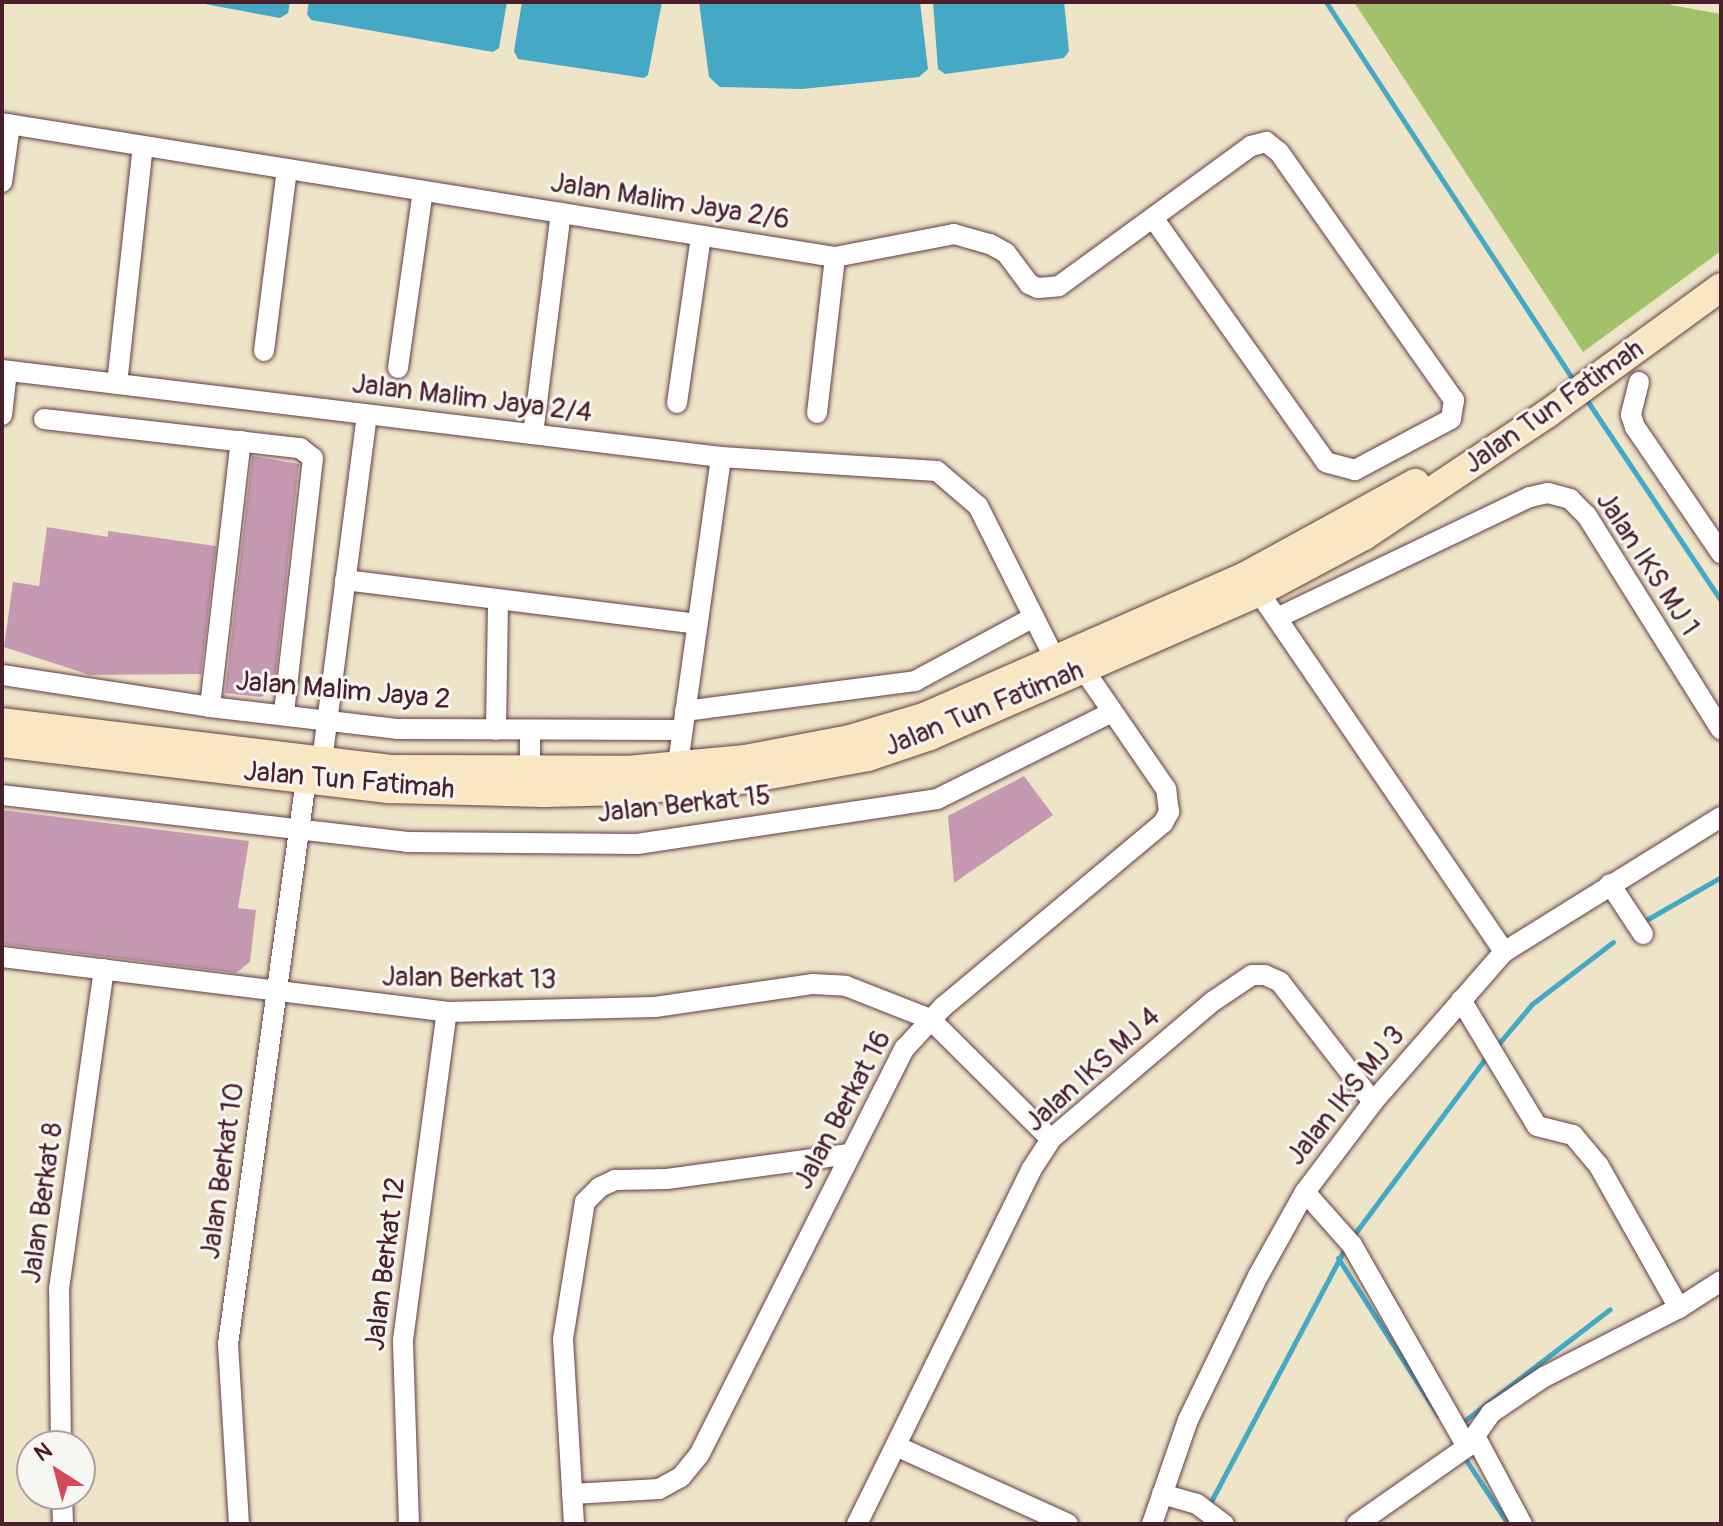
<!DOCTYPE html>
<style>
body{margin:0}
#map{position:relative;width:1723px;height:1526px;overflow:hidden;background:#eee4c8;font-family:Pangolin,sans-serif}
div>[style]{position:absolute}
.green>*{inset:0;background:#a1c26b}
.water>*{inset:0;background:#45a8c5}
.stream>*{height:5px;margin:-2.5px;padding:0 2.5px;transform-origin:2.5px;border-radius:2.5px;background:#45a8c5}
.building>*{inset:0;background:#c599b1}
.roads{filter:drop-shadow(0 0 2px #633d43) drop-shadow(0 0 2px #633d43)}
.minor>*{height:20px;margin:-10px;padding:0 10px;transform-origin:10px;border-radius:10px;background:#fff}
.secondary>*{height:28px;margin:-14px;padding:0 14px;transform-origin:14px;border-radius:14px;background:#f9e7c3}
span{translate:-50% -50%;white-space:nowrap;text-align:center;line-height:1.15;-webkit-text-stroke:6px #f6f6f2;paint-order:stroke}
.street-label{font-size:28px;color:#4a1f2b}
.frame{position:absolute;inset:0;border:4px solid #4a1f2b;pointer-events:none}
.north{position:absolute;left:16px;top:1430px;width:80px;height:80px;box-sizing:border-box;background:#f6f6f2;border:2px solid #b1a0a2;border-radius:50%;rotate:324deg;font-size:22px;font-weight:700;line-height:32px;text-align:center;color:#4a1f2b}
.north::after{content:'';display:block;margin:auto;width:28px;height:36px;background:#d1495b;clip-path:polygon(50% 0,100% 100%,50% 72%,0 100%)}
</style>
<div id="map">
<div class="green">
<div style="clip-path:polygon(1354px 2px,1670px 2px,1671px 5px,1721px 14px,1721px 251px,1583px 352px)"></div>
</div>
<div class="water">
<div style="clip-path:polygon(194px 2px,290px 2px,288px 13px,280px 18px)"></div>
<div style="clip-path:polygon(309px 2px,507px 2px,499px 48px,493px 52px,311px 20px,307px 14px)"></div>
<div style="clip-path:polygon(522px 2px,662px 2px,648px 75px,644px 78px,518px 59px,514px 51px)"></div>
<div style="clip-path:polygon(699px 2px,920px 2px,928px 69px,919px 77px,802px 89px,720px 87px,709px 77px)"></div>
<div style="clip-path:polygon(933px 2px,1064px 2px,1069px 51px,1064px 58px,945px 74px,938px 69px)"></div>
</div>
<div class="stream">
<div style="left:1326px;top:2px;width:453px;rotate:56.8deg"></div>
<div style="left:1584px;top:396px;width:247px;rotate:56.2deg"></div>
<div style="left:1648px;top:919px;width:84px;rotate:-29.9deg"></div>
<div style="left:1495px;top:1048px;width:57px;rotate:-49.9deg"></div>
<div style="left:1532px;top:1004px;width:102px;rotate:-37.4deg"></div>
<div style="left:1353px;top:1236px;width:226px;rotate:-53.3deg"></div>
<div style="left:1338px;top:1258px;width:186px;rotate:57.5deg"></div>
<div style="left:1459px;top:1425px;width:190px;rotate:-37.5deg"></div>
<div style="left:1464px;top:1457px;width:80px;rotate:56.7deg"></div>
<div style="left:1208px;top:1507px;width:297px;rotate:-62.1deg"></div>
</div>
<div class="building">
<div style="clip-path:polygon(252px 456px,299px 464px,274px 690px,261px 697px,225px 693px)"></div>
<div style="clip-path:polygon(47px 527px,108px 537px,108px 531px,216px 546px,201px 674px,90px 675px,4px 647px,13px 582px,39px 586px)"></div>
<div style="clip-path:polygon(1024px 776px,1053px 815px,954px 883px,948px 816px)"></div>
<div style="clip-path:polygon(2px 810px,249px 841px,238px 908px,256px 910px,250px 962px,236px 973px,2px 944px)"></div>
</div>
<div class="roads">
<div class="minor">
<div style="left:2px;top:123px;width:844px;rotate:9.14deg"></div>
<div style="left:835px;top:257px;width:121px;rotate:-10.9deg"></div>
<div style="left:954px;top:234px;width:37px;rotate:16deg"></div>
<div style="left:990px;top:244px;width:18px;rotate:29deg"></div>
<div style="left:1006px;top:253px;width:39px;rotate:53deg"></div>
<div style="left:1029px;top:284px;width:10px;rotate:24deg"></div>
<div style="left:1038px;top:288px;width:21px;rotate:-5deg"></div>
<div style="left:1059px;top:286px;width:238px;rotate:-36.1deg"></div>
<div style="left:1251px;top:146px;width:16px;rotate:-15deg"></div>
<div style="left:1266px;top:142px;width:16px;rotate:38deg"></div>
<div style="left:1279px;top:152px;width:304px;rotate:54.8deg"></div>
<div style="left:1454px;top:400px;width:19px;rotate:99deg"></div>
<div style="left:1451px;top:419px;width:109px;rotate:152deg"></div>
<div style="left:1355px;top:470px;width:30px;rotate:-165deg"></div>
<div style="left:1326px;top:462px;width:299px;rotate:-125.3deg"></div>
<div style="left:2px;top:182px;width:58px;rotate:-82deg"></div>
<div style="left:264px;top:351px;width:183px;rotate:-82.8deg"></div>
<div style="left:398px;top:368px;width:179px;rotate:-82deg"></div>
<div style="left:2px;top:370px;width:724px;rotate:6.9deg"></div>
<div style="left:721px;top:457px;width:216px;rotate:3.7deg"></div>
<div style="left:937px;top:471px;width:54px;rotate:40.5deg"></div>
<div style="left:978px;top:506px;width:171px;rotate:63.3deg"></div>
<div style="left:1639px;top:382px;width:34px;rotate:104deg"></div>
<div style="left:1631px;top:415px;width:13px;rotate:72deg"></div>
<div style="left:1635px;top:427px;width:153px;rotate:55.7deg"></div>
<div style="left:117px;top:384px;width:239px;rotate:-83.8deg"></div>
<div style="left:677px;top:403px;width:169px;rotate:-81.8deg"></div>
<div style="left:817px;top:413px;width:157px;rotate:-83.4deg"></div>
<div style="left:2px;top:415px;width:44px;rotate:-83.5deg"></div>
<div style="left:44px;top:419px;width:258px;rotate:6.5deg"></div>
<div style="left:300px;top:448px;width:16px;rotate:38deg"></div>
<div style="left:313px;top:458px;width:258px;rotate:96.5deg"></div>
<div style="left:533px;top:434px;width:223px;rotate:-82.8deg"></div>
<div style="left:345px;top:580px;width:355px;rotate:7.1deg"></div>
<div style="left:1252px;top:582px;width:448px;rotate:55.7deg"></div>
<div style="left:1277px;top:618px;width:280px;rotate:-25.6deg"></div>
<div style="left:1530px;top:497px;width:18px;rotate:-13deg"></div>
<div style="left:1548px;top:493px;width:23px;rotate:15deg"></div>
<div style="left:1570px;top:499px;width:24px;rotate:45deg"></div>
<div style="left:1587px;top:516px;width:252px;rotate:57.9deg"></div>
<div style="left:2px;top:675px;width:210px;rotate:8.7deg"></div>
<div style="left:210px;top:707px;width:188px;rotate:6.7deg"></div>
<div style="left:397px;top:729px;width:285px;rotate:0.2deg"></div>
<div style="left:210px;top:707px;width:268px;rotate:-83.4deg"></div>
<div style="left:685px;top:711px;width:232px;rotate:-7.4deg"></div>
<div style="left:915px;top:681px;width:135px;rotate:-28.3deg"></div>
<div style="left:496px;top:730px;width:130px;rotate:-89.1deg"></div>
<div style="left:530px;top:730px;width:40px;rotate:90deg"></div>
<div style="left:322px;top:761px;width:349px;rotate:-82.6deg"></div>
<div style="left:676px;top:778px;width:324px;rotate:-82deg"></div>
<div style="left:2px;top:795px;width:407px;rotate:6.6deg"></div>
<div style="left:406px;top:842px;width:231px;rotate:0.5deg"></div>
<div style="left:637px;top:844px;width:303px;rotate:-8.5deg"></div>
<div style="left:937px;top:799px;width:195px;rotate:-26.4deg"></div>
<div style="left:1610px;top:884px;width:60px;rotate:56.6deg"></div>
<div style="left:2px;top:957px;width:448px;rotate:7deg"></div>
<div style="left:447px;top:1012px;width:208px;rotate:-1.4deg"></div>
<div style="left:655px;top:1007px;width:160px;rotate:-8.3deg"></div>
<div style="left:813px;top:984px;width:33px;rotate:3deg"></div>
<div style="left:846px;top:986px;width:90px;rotate:21.4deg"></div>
<div style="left:930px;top:1019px;width:170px;rotate:44.8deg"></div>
<div style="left:1461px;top:1000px;width:147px;rotate:58.9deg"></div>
<div style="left:1537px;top:1126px;width:37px;rotate:14deg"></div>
<div style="left:1573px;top:1135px;width:40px;rotate:50deg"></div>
<div style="left:1599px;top:1166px;width:163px;rotate:60.6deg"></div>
<div style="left:1305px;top:1192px;width:71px;rotate:48.4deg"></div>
<div style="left:1352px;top:1245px;width:232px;rotate:60.3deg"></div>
<div style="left:1476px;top:1438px;width:98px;rotate:61.9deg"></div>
<div style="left:61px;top:1446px;width:157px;rotate:-90.7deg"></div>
<div style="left:59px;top:1289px;width:323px;rotate:-82deg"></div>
<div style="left:896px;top:1446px;width:189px;rotate:24.4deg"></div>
<div style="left:62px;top:1494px;width:30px;rotate:88deg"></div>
<div style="left:572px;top:1494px;width:87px;rotate:-3.3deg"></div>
<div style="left:659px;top:1489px;width:25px;rotate:-29deg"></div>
<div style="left:681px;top:1477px;width:28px;rotate:-51deg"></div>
<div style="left:699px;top:1455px;width:456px;rotate:-63.2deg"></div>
<div style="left:905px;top:1048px;width:56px;rotate:-47.2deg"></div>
<div style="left:943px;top:1007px;width:287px;rotate:-39.9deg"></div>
<div style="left:1163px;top:823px;width:13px;rotate:-61deg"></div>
<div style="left:1169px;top:812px;width:23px;rotate:-97deg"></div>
<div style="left:1166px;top:789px;width:157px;rotate:-124.6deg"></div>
<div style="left:1162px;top:1494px;width:36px;rotate:16deg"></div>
<div style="left:1197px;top:1504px;width:34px;rotate:37deg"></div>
<div style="left:239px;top:1524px;width:180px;rotate:-93.5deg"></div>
<div style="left:228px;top:1344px;width:569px;rotate:-82.13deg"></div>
<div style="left:409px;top:1524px;width:184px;rotate:-91.9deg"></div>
<div style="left:403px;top:1340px;width:331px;rotate:-82.4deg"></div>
<div style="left:574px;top:1524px;width:185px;rotate:-93.4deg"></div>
<div style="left:563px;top:1339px;width:139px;rotate:-80.9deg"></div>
<div style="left:585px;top:1202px;width:21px;rotate:-45deg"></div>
<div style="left:600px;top:1187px;width:17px;rotate:-25deg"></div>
<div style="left:615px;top:1180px;width:52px;rotate:-1.1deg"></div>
<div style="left:667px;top:1179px;width:184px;rotate:-7.8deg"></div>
<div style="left:857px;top:1524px;width:394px;rotate:-63.8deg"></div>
<div style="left:1031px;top:1170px;width:37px;rotate:-57deg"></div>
<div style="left:1051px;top:1139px;width:211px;rotate:-40.4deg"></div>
<div style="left:1212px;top:1002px;width:48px;rotate:-34deg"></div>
<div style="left:1252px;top:975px;width:13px"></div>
<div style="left:1265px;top:975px;width:17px;rotate:25deg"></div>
<div style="left:1280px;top:982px;width:152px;rotate:52.2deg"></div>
<div style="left:1152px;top:1524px;width:110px;rotate:-70.9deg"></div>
<div style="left:1188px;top:1420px;width:160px;rotate:-64.1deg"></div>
<div style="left:1258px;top:1276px;width:96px;rotate:-60.8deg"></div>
<div style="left:1305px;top:1192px;width:113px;rotate:-52.9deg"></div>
<div style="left:1373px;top:1102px;width:199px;rotate:-48.9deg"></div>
<div style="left:1504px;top:952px;width:256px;rotate:-31.9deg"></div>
<div style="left:1357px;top:1524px;width:134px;rotate:-35deg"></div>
<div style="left:1467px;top:1447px;width:42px;rotate:-54.8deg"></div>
<div style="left:1491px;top:1413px;width:64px;rotate:-34.2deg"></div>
<div style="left:1544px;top:1377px;width:152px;rotate:-27.1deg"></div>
<div style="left:1679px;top:1308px;width:50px;rotate:-32.7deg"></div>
</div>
<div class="secondary">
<div style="left:2px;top:722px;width:394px;rotate:6.9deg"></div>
<div style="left:393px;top:769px;width:234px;rotate:0.2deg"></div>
<div style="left:627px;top:770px;width:119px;rotate:-5.3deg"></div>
<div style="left:745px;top:759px;width:107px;rotate:-10.8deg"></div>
<div style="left:850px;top:739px;width:77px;rotate:-16.6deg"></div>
<div style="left:924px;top:717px;width:353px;rotate:-23.7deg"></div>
<div style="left:1247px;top:575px;width:192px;rotate:-28.7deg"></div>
<div style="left:2px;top:743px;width:391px;rotate:6.8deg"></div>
<div style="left:390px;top:789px;width:154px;rotate:1.5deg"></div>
<div style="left:544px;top:793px;width:84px;rotate:-1.4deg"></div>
<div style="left:628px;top:791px;width:121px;rotate:-5.7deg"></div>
<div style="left:748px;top:779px;width:122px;rotate:-10.4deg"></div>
<div style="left:868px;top:757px;width:65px;rotate:-18.7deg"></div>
<div style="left:930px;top:736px;width:359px;rotate:-23.6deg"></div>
<div style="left:1259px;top:592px;width:119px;rotate:-28.1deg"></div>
<div style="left:1364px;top:536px;width:220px;rotate:-33.7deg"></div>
<div style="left:1547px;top:414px;width:215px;rotate:-36.1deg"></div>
</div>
</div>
<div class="street-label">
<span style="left:670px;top:202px;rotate:9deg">Jalan Malim Jaya 2/6</span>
<span style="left:472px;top:399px;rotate:7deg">Jalan Malim Jaya 2/4</span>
<span style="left:1554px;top:407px;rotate:-35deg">Jalan Tun Fatimah</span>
<span style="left:1647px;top:564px;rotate:57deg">Jalan IKS MJ 1</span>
<span style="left:343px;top:691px;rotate:5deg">Jalan Malim Jaya 2</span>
<span style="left:984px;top:709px;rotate:-22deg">Jalan Tun Fatimah</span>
<span style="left:349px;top:781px;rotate:5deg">Jalan Tun Fatimah</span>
<span style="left:684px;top:805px;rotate:-6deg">Jalan Berkat 15</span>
<span style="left:469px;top:979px;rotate:1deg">Jalan Berkat 13</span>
<span style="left:1093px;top:1070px;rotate:-42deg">Jalan IKS MJ 4</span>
<span style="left:1346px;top:1096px;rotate:-51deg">Jalan IKS MJ 3</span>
<span style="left:843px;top:1110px;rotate:-62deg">Jalan Berkat 16</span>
<span style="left:223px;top:1171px;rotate:-82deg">Jalan Berkat 10</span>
<span style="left:43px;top:1203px;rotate:-82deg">Jalan Berkat 8</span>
<span style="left:386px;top:1264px;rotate:-83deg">Jalan Berkat 12</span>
</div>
<div class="frame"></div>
<div class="north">N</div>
</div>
